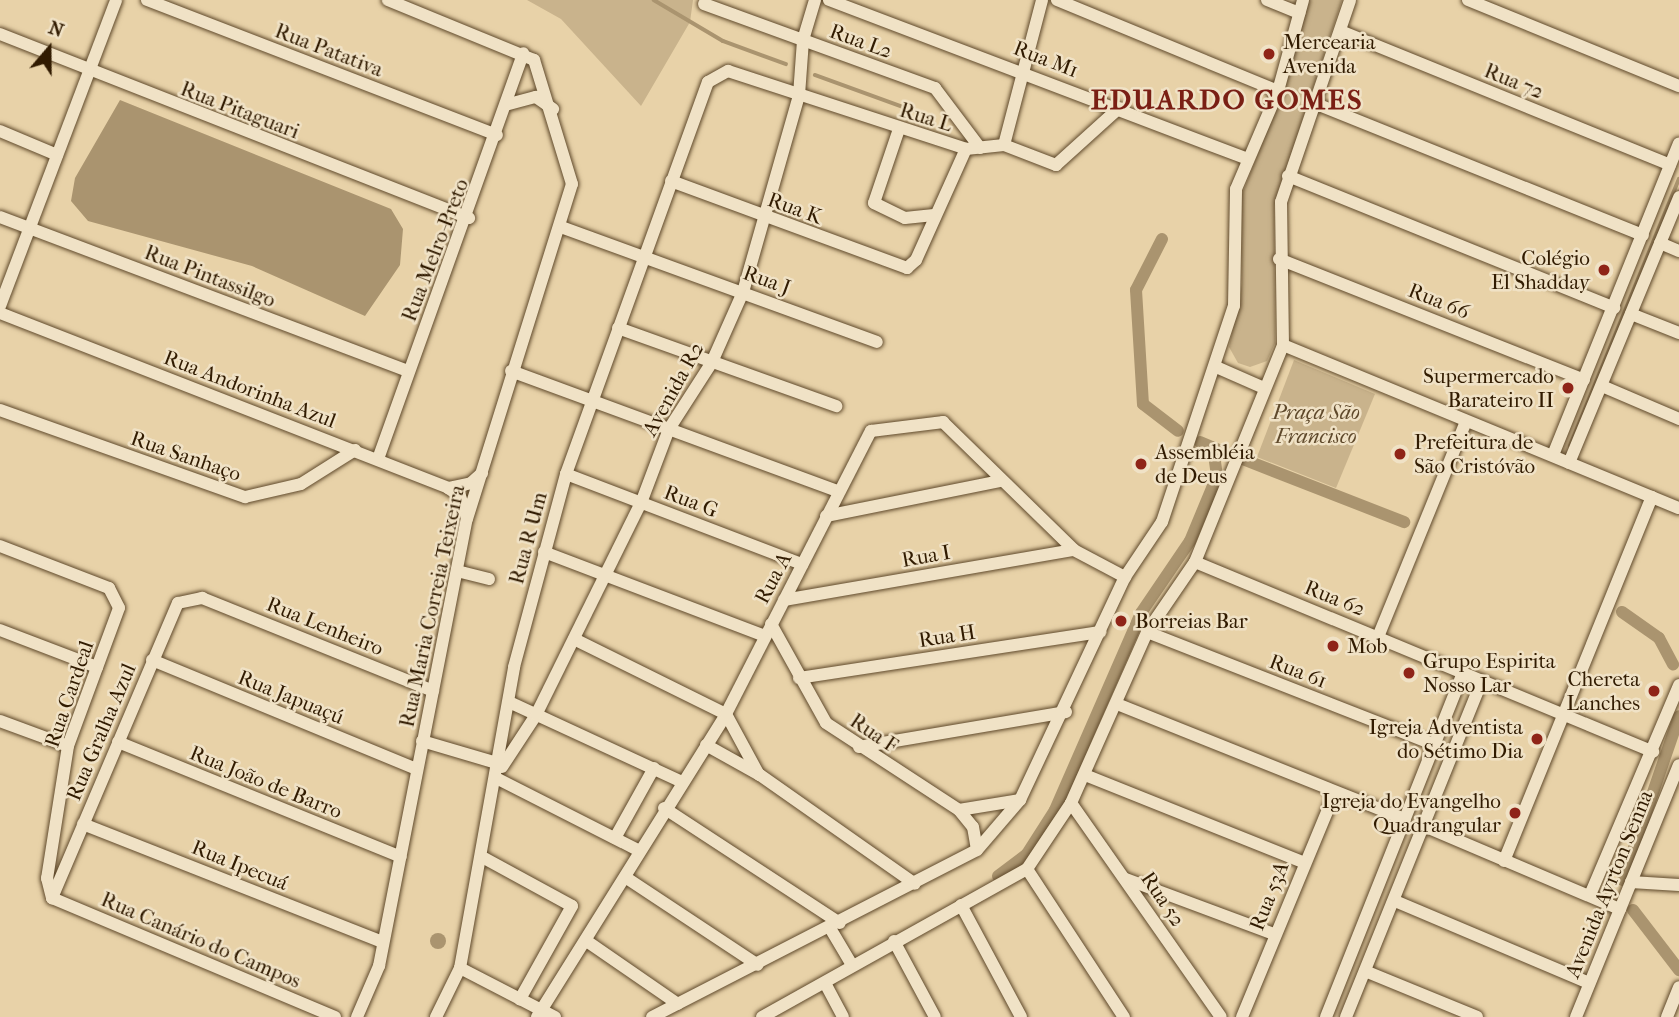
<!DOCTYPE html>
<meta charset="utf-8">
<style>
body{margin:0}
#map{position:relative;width:1679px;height:1017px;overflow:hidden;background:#e8d2a8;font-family:"IM FELL French Canon",serif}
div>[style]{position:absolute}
.green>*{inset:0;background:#c9b38c}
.water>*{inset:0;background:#aa946f}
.round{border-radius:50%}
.stream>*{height:3.5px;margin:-1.75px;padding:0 1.75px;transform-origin:1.75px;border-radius:1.75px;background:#aa946f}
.canal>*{height:12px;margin:-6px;padding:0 6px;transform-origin:6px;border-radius:6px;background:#aa946f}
.roads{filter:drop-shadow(0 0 2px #5f492b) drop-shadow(0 0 2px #5f492b)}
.minor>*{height:12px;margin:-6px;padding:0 6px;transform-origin:6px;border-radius:6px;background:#f0e2c6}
.dots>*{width:19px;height:19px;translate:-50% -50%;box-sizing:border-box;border:4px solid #f0e2c6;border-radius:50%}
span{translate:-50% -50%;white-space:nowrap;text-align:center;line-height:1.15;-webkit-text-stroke:5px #f0e2c6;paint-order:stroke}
.street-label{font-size:21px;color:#311b01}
.poi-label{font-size:21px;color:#311b01}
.left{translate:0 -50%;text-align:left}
.right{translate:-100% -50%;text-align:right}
.park-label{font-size:21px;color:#5f492b;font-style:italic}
.district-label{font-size:28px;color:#7a1f14;font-weight:700;letter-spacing:2px}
.north{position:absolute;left:14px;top:14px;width:70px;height:70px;-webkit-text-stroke:5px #f0e2c6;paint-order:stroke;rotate:20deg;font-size:19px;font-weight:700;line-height:28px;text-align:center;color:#311b01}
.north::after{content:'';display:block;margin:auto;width:24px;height:32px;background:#311b01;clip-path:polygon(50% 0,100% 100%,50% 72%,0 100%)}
</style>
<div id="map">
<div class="green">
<div style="clip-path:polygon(527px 0,693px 0,690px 22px,641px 106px,561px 19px)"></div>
<div style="clip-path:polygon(1308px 0,1342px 0,1274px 206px,1275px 343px,1267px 361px,1250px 367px,1238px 363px,1229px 347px,1242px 284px,1241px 197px,1287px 80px)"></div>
<div style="clip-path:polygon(1294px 360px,1375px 394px,1336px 488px,1257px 457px)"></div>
</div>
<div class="water">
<div style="clip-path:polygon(120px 100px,391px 209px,403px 229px,400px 265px,365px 316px,252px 266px,88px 221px,71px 201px,75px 178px)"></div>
<div class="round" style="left:430px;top:933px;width:16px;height:16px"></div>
</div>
<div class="stream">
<div style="left:654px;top:0;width:80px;rotate:30.7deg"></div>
<div style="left:723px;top:41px;width:67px;rotate:20.1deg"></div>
<div style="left:815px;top:75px;width:115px;rotate:19.9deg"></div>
<div style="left:1570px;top:446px;width:288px;rotate:-67.8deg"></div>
</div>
<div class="canal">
<div style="left:1162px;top:239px;width:57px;rotate:117deg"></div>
<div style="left:1136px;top:290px;width:114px;rotate:86.5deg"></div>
<div style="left:1143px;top:404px;width:44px;rotate:37.6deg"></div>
<div style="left:1200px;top:442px;width:34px;rotate:23deg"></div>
<div style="left:1245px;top:460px;width:171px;rotate:21.3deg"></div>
<div style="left:1622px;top:612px;width:45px;rotate:35.1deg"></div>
<div style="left:1659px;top:638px;width:30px;rotate:62deg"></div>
<div style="left:998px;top:876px;width:36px;rotate:-37deg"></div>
<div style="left:1027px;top:854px;width:52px;rotate:-57.5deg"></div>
<div style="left:1055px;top:810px;width:215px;rotate:-66.4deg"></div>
<div style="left:1141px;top:613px;width:87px;rotate:-55.8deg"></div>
<div style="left:1190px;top:541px;width:70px;rotate:-67.4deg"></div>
<div style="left:1217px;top:476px;width:29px;rotate:-98deg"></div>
<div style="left:1623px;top:880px;width:173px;rotate:-71.1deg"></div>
<div style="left:1633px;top:910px;width:76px;rotate:52.5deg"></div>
</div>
<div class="roads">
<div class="minor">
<div style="left:147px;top:0;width:375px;rotate:21.1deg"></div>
<div style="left:829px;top:0;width:447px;rotate:20.8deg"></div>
<div style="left:1057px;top:0;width:239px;rotate:22.4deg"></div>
<div style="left:1267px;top:0;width:35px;rotate:22deg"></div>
<div style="left:1468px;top:0;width:228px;rotate:22.2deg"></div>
<div style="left:704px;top:4px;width:246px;rotate:20deg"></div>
<div style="left:935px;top:88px;width:75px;rotate:53.1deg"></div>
<div style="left:1343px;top:32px;width:353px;rotate:22.1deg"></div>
<div style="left:0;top:34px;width:504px;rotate:21.42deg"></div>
<div style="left:509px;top:104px;width:28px;rotate:-15deg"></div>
<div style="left:536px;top:97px;width:21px;rotate:35deg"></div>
<div style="left:1319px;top:105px;width:349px;rotate:21.9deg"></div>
<div style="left:899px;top:129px;width:78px;rotate:108.7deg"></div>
<div style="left:874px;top:203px;width:34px;rotate:26deg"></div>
<div style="left:905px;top:218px;width:29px;rotate:-6deg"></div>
<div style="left:0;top:131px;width:62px;rotate:22.8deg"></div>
<div style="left:1004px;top:145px;width:150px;rotate:-75.3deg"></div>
<div style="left:1288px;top:176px;width:352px;rotate:22deg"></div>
<div style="left:671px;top:181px;width:252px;rotate:20.2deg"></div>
<div style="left:907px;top:268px;width:12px;rotate:-42deg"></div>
<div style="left:916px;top:260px;width:122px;rotate:-65.8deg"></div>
<div style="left:0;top:217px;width:436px;rotate:20.7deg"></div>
<div style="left:561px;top:227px;width:336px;rotate:20deg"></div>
<div style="left:1660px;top:243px;width:21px;rotate:23deg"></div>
<div style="left:1279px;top:259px;width:328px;rotate:21.6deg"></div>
<div style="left:0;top:306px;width:327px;rotate:-69.2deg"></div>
<div style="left:0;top:313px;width:481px;rotate:21.3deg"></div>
<div style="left:448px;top:488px;width:14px;rotate:34deg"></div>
<div style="left:460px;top:496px;width:22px;rotate:72deg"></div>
<div style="left:1631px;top:314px;width:52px;rotate:21.6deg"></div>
<div style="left:618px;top:328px;width:232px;rotate:19.7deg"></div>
<div style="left:1283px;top:345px;width:428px;rotate:22.4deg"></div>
<div style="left:1216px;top:367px;width:52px;rotate:23.6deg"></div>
<div style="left:511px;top:371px;width:348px;rotate:20.2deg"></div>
<div style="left:1602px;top:386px;width:84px;rotate:23.2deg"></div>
<div style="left:0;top:410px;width:260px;rotate:19.6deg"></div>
<div style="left:245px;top:497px;width:57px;rotate:-13.1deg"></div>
<div style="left:301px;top:484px;width:64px;rotate:-32.2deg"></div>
<div style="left:1553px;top:455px;width:336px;rotate:-68deg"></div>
<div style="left:378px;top:459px;width:431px;rotate:-70.3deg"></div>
<div style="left:1569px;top:463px;width:288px;rotate:-67.5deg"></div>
<div style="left:566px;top:474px;width:253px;rotate:20.9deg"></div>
<div style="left:448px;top:488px;width:24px;rotate:-12deg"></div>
<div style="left:471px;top:483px;width:15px;rotate:-42deg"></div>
<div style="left:826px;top:516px;width:177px;rotate:-11.4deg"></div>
<div style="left:0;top:546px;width:117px;rotate:21.1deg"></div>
<div style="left:109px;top:588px;width:22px;rotate:63deg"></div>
<div style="left:119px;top:608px;width:147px;rotate:110.3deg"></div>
<div style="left:68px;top:746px;width:134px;rotate:99deg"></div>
<div style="left:47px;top:878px;width:21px;rotate:76deg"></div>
<div style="left:544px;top:552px;width:236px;rotate:20.8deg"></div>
<div style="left:1195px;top:562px;width:496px;rotate:22.5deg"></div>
<div style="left:457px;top:571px;width:33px;rotate:14deg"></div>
<div style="left:784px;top:600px;width:294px;rotate:-9.8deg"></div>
<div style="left:771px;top:624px;width:113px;rotate:60.9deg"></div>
<div style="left:826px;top:723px;width:159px;rotate:33.2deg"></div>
<div style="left:959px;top:810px;width:22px;rotate:51deg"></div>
<div style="left:973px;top:827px;width:23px;rotate:80deg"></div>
<div style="left:0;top:630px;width:104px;rotate:20.9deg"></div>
<div style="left:1147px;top:632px;width:310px;rotate:21.4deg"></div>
<div style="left:1378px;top:637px;width:233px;rotate:-67.8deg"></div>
<div style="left:574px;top:639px;width:169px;rotate:26.3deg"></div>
<div style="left:726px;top:714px;width:69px;rotate:61.6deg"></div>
<div style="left:152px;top:660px;width:286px;rotate:22.4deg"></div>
<div style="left:799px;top:678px;width:305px;rotate:-8.7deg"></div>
<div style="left:509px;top:702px;width:191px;rotate:24.8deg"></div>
<div style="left:1117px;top:704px;width:310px;rotate:21.8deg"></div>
<div style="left:0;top:721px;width:72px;rotate:20.2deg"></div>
<div style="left:422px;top:741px;width:81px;rotate:16.4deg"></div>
<div style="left:118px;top:742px;width:305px;rotate:22.1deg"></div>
<div style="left:706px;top:745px;width:62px;rotate:29.1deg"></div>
<div style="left:760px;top:775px;width:189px;rotate:35.1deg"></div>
<div style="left:859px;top:747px;width:210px;rotate:-9.6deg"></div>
<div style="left:502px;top:767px;width:62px;rotate:-56.8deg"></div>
<div style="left:536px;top:715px;width:237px;rotate:-63.7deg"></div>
<div style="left:641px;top:503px;width:79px;rotate:-69.3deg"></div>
<div style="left:669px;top:429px;width:80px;rotate:-57.3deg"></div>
<div style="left:712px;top:362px;width:77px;rotate:-66.1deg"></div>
<div style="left:743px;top:292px;width:205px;rotate:-74.1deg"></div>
<div style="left:799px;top:95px;width:55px;rotate:-85.8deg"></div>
<div style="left:803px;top:40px;width:42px;rotate:-73.3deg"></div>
<div style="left:1085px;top:775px;width:235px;rotate:21.8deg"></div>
<div style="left:498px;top:779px;width:157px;rotate:26.9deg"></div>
<div style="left:1071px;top:803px;width:261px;rotate:55deg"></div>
<div style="left:664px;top:808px;width:210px;rotate:33.2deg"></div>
<div style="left:959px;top:810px;width:62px;rotate:-9.3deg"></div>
<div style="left:83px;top:824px;width:321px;rotate:21.5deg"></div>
<div style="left:1424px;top:826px;width:213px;rotate:23deg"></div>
<div style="left:615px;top:838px;width:80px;rotate:-60.9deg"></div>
<div style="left:484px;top:858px;width:100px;rotate:28.6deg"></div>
<div style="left:572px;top:906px;width:107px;rotate:119.2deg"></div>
<div style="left:1504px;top:861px;width:393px;rotate:-67.9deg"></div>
<div style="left:1027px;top:869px;width:177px;rotate:56.8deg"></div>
<div style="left:625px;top:877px;width:159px;rotate:33.5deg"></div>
<div style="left:1126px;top:879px;width:158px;rotate:20.4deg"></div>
<div style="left:1631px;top:882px;width:48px;rotate:3.6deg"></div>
<div style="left:1590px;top:895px;width:228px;rotate:-67deg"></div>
<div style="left:52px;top:898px;width:321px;rotate:-66.9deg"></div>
<div style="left:178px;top:603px;width:25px;rotate:-12deg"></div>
<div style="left:202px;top:598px;width:249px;rotate:21.9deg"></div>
<div style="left:52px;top:898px;width:307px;rotate:22.8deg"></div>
<div style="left:1395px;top:901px;width:211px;rotate:22.9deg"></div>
<div style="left:961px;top:905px;width:127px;rotate:61.8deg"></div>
<div style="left:830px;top:928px;width:43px;rotate:59.3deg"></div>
<div style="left:894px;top:941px;width:86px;rotate:61.7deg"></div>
<div style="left:588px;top:942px;width:109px;rotate:34.6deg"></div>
<div style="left:460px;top:968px;width:107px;rotate:27.3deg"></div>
<div style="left:1365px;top:971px;width:121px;rotate:22.3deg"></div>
<div style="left:825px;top:983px;width:38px;rotate:62deg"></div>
<div style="left:357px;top:1017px;width:56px;rotate:-66.7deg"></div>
<div style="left:379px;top:966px;width:456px;rotate:-78.9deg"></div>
<div style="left:467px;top:519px;width:351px;rotate:-72.6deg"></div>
<div style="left:572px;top:184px;width:130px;rotate:-107deg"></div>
<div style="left:534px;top:60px;width:158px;rotate:-157.7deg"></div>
<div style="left:436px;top:1017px;width:55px;rotate:-63.9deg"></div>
<div style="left:460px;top:968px;width:306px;rotate:-79.8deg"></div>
<div style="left:514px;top:667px;width:200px;rotate:-74.9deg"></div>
<div style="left:566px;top:474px;width:417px;rotate:-70.1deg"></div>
<div style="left:708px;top:82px;width:23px;rotate:-29deg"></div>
<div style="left:728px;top:71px;width:250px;rotate:18.1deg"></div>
<div style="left:966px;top:149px;width:38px;rotate:-6deg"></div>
<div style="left:1004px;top:145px;width:56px;rotate:21deg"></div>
<div style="left:1056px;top:165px;width:85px;rotate:-42.1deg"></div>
<div style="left:537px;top:1017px;width:357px;rotate:-58deg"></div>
<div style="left:726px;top:714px;width:318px;rotate:-62.9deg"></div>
<div style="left:871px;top:431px;width:73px;rotate:-7.1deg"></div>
<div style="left:943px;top:422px;width:183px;rotate:44.3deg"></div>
<div style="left:1074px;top:550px;width:58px;rotate:27.9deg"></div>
<div style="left:652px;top:1017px;width:365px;rotate:-27.2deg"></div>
<div style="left:977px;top:850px;width:66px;rotate:-49.3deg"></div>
<div style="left:1020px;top:800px;width:246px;rotate:-64.8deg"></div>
<div style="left:1125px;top:577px;width:66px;rotate:-56.1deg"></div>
<div style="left:1162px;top:522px;width:228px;rotate:-71.6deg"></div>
<div style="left:1234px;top:306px;width:117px;rotate:-89deg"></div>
<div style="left:1236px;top:189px;width:107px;rotate:-66.8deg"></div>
<div style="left:1278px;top:91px;width:94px;rotate:-74.6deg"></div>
<div style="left:762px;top:1017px;width:304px;rotate:-29.2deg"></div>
<div style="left:1027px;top:869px;width:79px;rotate:-56.3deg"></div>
<div style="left:1071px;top:803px;width:187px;rotate:-66deg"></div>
<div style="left:1147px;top:632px;width:85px;rotate:-55.6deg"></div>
<div style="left:1195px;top:562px;width:234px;rotate:-67.9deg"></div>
<div style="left:1283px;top:345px;width:143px;rotate:-90.8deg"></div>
<div style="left:1281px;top:202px;width:213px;rotate:-71.1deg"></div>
<div style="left:1242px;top:1017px;width:243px;rotate:-67.5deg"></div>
<div style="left:1326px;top:1017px;width:371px;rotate:-68.3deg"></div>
<div style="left:1346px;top:1017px;width:363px;rotate:-68deg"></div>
<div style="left:1576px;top:1017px;width:272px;rotate:-67.8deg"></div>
<div style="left:1667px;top:1017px;width:32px;rotate:-68deg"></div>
</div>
</div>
<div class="dots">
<div style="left:1269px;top:54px;background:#8f2418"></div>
<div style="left:1604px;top:270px;background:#8f2418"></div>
<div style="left:1568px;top:388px;background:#8f2418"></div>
<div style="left:1400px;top:454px;background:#8f2418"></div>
<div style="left:1141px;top:464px;background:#8f2418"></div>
<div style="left:1121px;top:621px;background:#8f2418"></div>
<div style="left:1333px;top:646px;background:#8f2418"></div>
<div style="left:1409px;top:673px;background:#8f2418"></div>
<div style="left:1654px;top:691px;background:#8f2418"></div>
<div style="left:1537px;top:739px;background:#8f2418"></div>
<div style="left:1515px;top:813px;background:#8f2418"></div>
</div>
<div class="street-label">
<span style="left:861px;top:41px;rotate:20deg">Rua L2</span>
<span style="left:329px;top:50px;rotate:21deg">Rua Patativa</span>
<span style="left:1046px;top:59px;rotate:21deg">Rua M1</span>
<span style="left:1514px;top:81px;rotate:22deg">Rua 72</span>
<span style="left:240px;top:110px;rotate:21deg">Rua Pitaguari</span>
<span style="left:926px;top:117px;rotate:17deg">Rua L</span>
<span style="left:795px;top:208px;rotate:20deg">Rua K</span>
<span style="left:435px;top:250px;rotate:-69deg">Rua Melro-Preto</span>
<span style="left:210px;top:276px;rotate:21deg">Rua Pintassilgo</span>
<span style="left:767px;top:280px;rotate:20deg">Rua J</span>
<span style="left:1439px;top:301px;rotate:22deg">Rua 66</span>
<span style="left:250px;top:389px;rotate:21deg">Rua Andorinha Azul</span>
<span style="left:673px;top:389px;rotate:-61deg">Avenida R2</span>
<span style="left:186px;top:456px;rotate:19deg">Rua Sanhaço</span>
<span style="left:691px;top:501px;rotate:21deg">Rua G</span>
<span style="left:528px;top:538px;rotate:-75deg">Rua R Um</span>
<span style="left:926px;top:556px;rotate:-10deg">Rua I</span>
<span style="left:773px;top:578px;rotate:-62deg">Rua A</span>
<span style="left:1335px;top:598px;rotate:22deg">Rua 62</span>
<span style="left:432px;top:606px;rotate:-78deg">Rua Maria Correia Teixeira</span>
<span style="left:325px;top:626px;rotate:22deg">Rua Lenheiro</span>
<span style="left:947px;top:636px;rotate:-9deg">Rua H</span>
<span style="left:1298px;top:671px;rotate:21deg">Rua 61</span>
<span style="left:69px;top:694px;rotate:-71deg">Rua Cardeal</span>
<span style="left:291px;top:697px;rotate:22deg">Rua Japuaçú</span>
<span style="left:101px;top:732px;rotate:-67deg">Rua Gralha Azul</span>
<span style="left:874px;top:733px;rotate:34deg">Rua F</span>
<span style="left:266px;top:782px;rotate:22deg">Rua João de Barro</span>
<span style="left:240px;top:865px;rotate:22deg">Rua Ipecuá</span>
<span style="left:1609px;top:884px;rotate:-68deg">Avenida Ayrton Senna</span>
<span style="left:1269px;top:896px;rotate:-68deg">Rua 53A</span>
<span style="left:1163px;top:899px;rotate:56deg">Rua 52</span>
<span style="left:201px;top:940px;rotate:23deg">Rua Canário do Campos</span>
</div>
<div class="poi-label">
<span class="left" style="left:1283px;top:54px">Mercearia<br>Avenida</span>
<span class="right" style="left:1590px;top:270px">Colégio<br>El Shadday</span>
<span class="right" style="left:1554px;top:388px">Supermercado<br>Barateiro II</span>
<span class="left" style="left:1414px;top:454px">Prefeitura de<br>São Cristóvão</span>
<span class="left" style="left:1155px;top:464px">Assembléia<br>de Deus</span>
<span class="left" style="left:1135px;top:621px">Borreias Bar</span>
<span class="left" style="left:1347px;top:646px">Mob</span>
<span class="left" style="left:1423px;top:673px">Grupo Espirita<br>Nosso Lar</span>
<span class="right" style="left:1640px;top:691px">Chereta<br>Lanches</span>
<span class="right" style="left:1523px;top:739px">Igreja Adventista<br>do Sétimo Dia</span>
<span class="right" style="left:1501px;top:813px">Igreja do Evangelho<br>Quadrangular</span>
</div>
<div class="park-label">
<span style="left:1316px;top:424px">Praça São<br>Francisco</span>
</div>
<div class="district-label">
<span style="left:1227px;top:100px">EDUARDO GOMES</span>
</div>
<div class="north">N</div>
</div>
